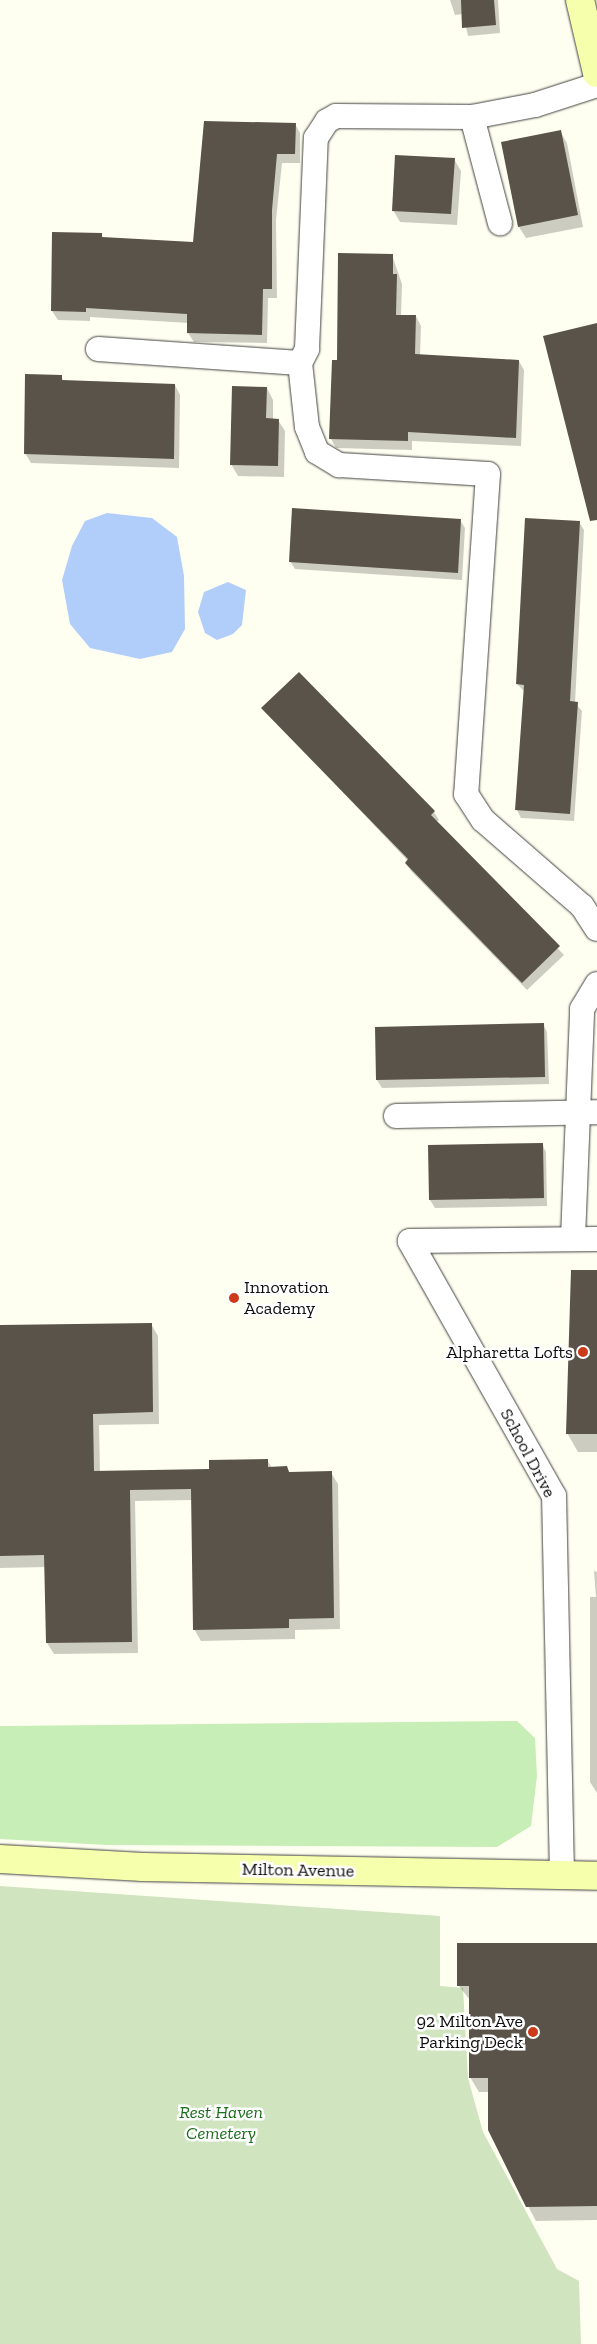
<!DOCTYPE html>
<style>
body{margin:0}
#map{position:relative;width:597px;height:2344px;overflow:hidden;background:#fffff1;font-family:"Zilla Slab",serif}
div>[style]{position:absolute}
.green>*{inset:0;background:#c7eeb7}
.cemetery>*{inset:0;background:#d0e4bf}
.water>*{inset:0;background:#b1cefb}
.shadow>*{inset:0;background:#0003}
.building>*{inset:0;background:#59534a}
.roads{filter:drop-shadow(0 0 1px #424242) drop-shadow(0 0 1px #424242)}
.street>*{height:24px;margin:-12px;padding:0 12px;transform-origin:12px;border-radius:12px;background:#fff}
.secondary>*{height:28px;margin:-14px;padding:0 14px;transform-origin:14px;border-radius:14px;background:#f5ffac}
.dots>*{width:14px;height:14px;translate:-50% -50%;box-sizing:border-box;border:2px solid #fff;border-radius:50%}
span{translate:-50% -50%;white-space:nowrap;text-align:center;line-height:1.15;-webkit-text-stroke:5px #fff;paint-order:stroke}
.poi-label{font-size:18px;color:#0f0f0f}
.left{translate:0 -50%;text-align:left}
.right{translate:-100% -50%;text-align:right}
.street-label{font-size:18px;color:#0f0f0f}
.park-label{font-size:18px;color:#196d1b;font-style:italic}
</style>
<div id="map">
<div class="green">
<div style="clip-path:polygon(517px 1721px,535px 1738px,537px 1776px,531px 1826px,497px 1847px,106px 1845px,0 1839px,0 1726px)"></div>
</div>
<div class="cemetery">
<div style="clip-path:polygon(0 1886px,440px 1916px,440px 1986px,463px 1988px,468px 2078px,483px 2132px,557px 2269px,579px 2281px,581px 2344px,0 2344px)"></div>
</div>
<div class="water">
<div style="clip-path:polygon(107px 513px,152px 518px,177px 537px,184px 576px,185px 629px,172px 652px,140px 659px,90px 648px,70px 624px,62px 580px,72px 546px,85px 521px)"></div>
<div style="clip-path:polygon(228px 582px,246px 590px,242px 625px,233px 634px,217px 640px,205px 633px,198px 612px,204px 592px)"></div>
</div>
<div class="shadow">
<div style="clip-path:polygon(450px 0,498px 0,500px 33px,468px 36px,463px 14px,455px 15px)"></div>
<div style="clip-path:polygon(295px 124px,300px 133px,300px 163px,282px 163px,276px 220px,277px 298px,268px 298px,267px 343px,194px 342px,188px 333px,189px 323px,90px 317px,90px 321px,58px 320px,52px 311px,53px 234px,101px 234px,103px 238px,194px 244px)"></div>
<div style="clip-path:polygon(560px 131px,567px 143px,583px 227px,526px 238px,519px 227px)"></div>
<div style="clip-path:polygon(454px 159px,461px 171px,457px 225px,400px 222px,393px 210px)"></div>
<div style="clip-path:polygon(392px 255px,402px 284px,401px 316px,416px 316px,421px 326px,420px 356px,519px 361px,524px 370px,521px 446px,412px 441px,412px 450px,336px 448px,331px 439px,339px 361px)"></div>
<div style="clip-path:polygon(61px 376px,64px 382px,175px 385px,180px 395px,179px 468px,31px 463px,25px 453px)"></div>
<div style="clip-path:polygon(267px 388px,273px 400px,273px 420px,278px 420px,285px 431px,284px 477px,238px 476px,231px 464px)"></div>
<div style="clip-path:polygon(460px 520px,465px 528px,462px 580px,295px 569px,290px 561px)"></div>
<div style="clip-path:polygon(579px 522px,584px 530px,575px 703px,582px 711px,574px 821px,521px 818px,517px 810px,525px 692px,517px 684px)"></div>
<div style="clip-path:polygon(263px 708px,434px 812px,439px 820px,436px 822px,564px 955px,527px 990px,411px 871px,406px 863px,408px 861px)"></div>
<div style="clip-path:polygon(543px 1024px,547px 1032px,549px 1084px,382px 1088px,377px 1080px)"></div>
<div style="clip-path:polygon(542px 1144px,546px 1152px,547px 1206px,435px 1208px,430px 1200px)"></div>
<div style="clip-path:polygon(597px 1272px,597px 1452px,578px 1452px,567px 1433px)"></div>
<div style="clip-path:polygon(151px 1324px,158px 1336px,159px 1424px,99px 1425px,100px 1472px,210px 1470px,267px 1460px,272px 1468px,286px 1467px,290px 1473px,331px 1473px,338px 1484px,340px 1629px,295px 1630px,295px 1639px,201px 1641px,194px 1629px,192px 1500px,135px 1501px,138px 1653px,54px 1654px,47px 1643px,46px 1567px,0 1568px,0 1327px)"></div>
<div style="clip-path:polygon(594px 1571px,597px 1572px,597px 1793px,590px 1782px,590px 1597px,596px 1597px)"></div>
<div style="clip-path:polygon(597px 1944px,597px 2220px,536px 2221px,528px 2206px,489px 2092px,479px 2092px,470px 2077px,470px 2000px,459px 1986px)"></div>
</div>
<div class="building">
<div style="clip-path:polygon(461px 0,494px 0,496px 25px,462px 28px)"></div>
<div style="clip-path:polygon(204px 121px,296px 123px,295px 154px,277px 154px,272px 210px,272px 289px,263px 289px,262px 335px,187px 333px,187px 314px,86px 308px,86px 312px,51px 311px,52px 232px,102px 233px,102px 237px,193px 242px)"></div>
<div style="clip-path:polygon(561px 130px,578px 215px,518px 227px,501px 142px)"></div>
<div style="clip-path:polygon(395px 155px,455px 158px,451px 214px,392px 211px)"></div>
<div style="clip-path:polygon(338px 253px,393px 254px,393px 274px,397px 274px,396px 315px,416px 315px,415px 354px,519px 360px,516px 438px,408px 432px,408px 441px,329px 439px,332px 360px,337px 360px)"></div>
<div style="clip-path:polygon(597px 323px,597px 520px,590px 521px,543px 336px)"></div>
<div style="clip-path:polygon(25px 374px,62px 375px,62px 380px,175px 384px,174px 459px,24px 454px)"></div>
<div style="clip-path:polygon(232px 386px,267px 387px,266px 418px,279px 419px,278px 466px,230px 465px)"></div>
<div style="clip-path:polygon(292px 508px,461px 519px,458px 573px,289px 562px)"></div>
<div style="clip-path:polygon(525px 518px,580px 521px,570px 701px,578px 702px,570px 814px,515px 810px,524px 685px,516px 684px)"></div>
<div style="clip-path:polygon(299px 672px,435px 811px,431px 815px,560px 946px,522px 983px,405px 863px,408px 859px,261px 708px)"></div>
<div style="clip-path:polygon(544px 1023px,545px 1077px,376px 1080px,375px 1027px)"></div>
<div style="clip-path:polygon(543px 1143px,544px 1198px,429px 1200px,428px 1145px)"></div>
<div style="clip-path:polygon(571px 1270px,597px 1270px,597px 1434px,566px 1434px)"></div>
<div style="clip-path:polygon(152px 1323px,153px 1412px,93px 1414px,94px 1471px,209px 1469px,209px 1460px,268px 1459px,268px 1467px,287px 1466px,289px 1472px,332px 1471px,334px 1618px,289px 1619px,289px 1628px,193px 1630px,191px 1489px,130px 1490px,132px 1642px,46px 1643px,44px 1555px,0 1556px,0 1325px)"></div>
<div style="clip-path:polygon(457px 1943px,597px 1943px,597px 2206px,526px 2207px,488px 2130px,488px 2078px,469px 2078px,469px 1986px,457px 1986px)"></div>
</div>
<div class="roads">
<div class="street">
<div style="left:472px;top:117px;width:110px;rotate:75.2deg"></div>
<div style="left:98px;top:349px;width:202px;rotate:4deg"></div>
<div style="left:300px;top:363px;width:16px;rotate:-63deg"></div>
<div style="left:307px;top:349px;width:211px;rotate:-87.6deg"></div>
<div style="left:316px;top:138px;width:20px;rotate:-57deg"></div>
<div style="left:327px;top:121px;width:10px;rotate:-29deg"></div>
<div style="left:336px;top:116px;width:136px;rotate:0.4deg"></div>
<div style="left:472px;top:117px;width:64px;rotate:-10.8deg"></div>
<div style="left:535px;top:105px;width:65px;rotate:-17.9deg"></div>
<div style="left:300px;top:363px;width:64px;rotate:83.8deg"></div>
<div style="left:307px;top:427px;width:27px;rotate:68deg"></div>
<div style="left:317px;top:452px;width:26px;rotate:31deg"></div>
<div style="left:339px;top:465px;width:149px;rotate:3.5deg"></div>
<div style="left:488px;top:474px;width:321px;rotate:93.9deg"></div>
<div style="left:466px;top:794px;width:31px;rotate:57deg"></div>
<div style="left:483px;top:820px;width:131px;rotate:41deg"></div>
<div style="left:582px;top:906px;width:27px;rotate:57deg"></div>
<div style="left:396px;top:1116px;width:201px;rotate:-1.1deg"></div>
<div style="left:573px;top:1238px;width:229px;rotate:-87.7deg"></div>
<div style="left:582px;top:1009px;width:29px;rotate:-59deg"></div>
<div style="left:562px;top:1875px;width:379px;rotate:-91.2deg"></div>
<div style="left:554px;top:1496px;width:293px;rotate:-119.5deg"></div>
<div style="left:410px;top:1241px;width:187px;rotate:-0.6deg"></div>
</div>
<div class="secondary">
<div style="left:580px;top:0;width:75px;rotate:76.9deg"></div>
<div style="left:0;top:1859px;width:143px;rotate:3.2deg"></div>
<div style="left:143px;top:1867px;width:454px;rotate:1.1deg"></div>
</div>
</div>
<div class="dots">
<div style="left:234px;top:1298px;background:#cc3a1a"></div>
<div style="left:583px;top:1352px;background:#cc3a1a"></div>
<div style="left:533px;top:2032px;background:#cc3a1a"></div>
</div>
<div class="poi-label">
<span class="left" style="left:244px;top:1298px">Innovation<br>Academy</span>
<span class="right" style="left:573px;top:1352px">Alpharetta Lofts</span>
<span class="right" style="left:523px;top:2032px">92 Milton Ave<br>Parking Deck</span>
</div>
<div class="street-label">
<span style="left:528px;top:1453px;rotate:62deg">School Drive</span>
<span style="left:298px;top:1870px;rotate:1deg">Milton Avenue</span>
</div>
<div class="park-label">
<span style="left:221px;top:2123px">Rest Haven<br>Cemetery</span>
</div>
</div>
